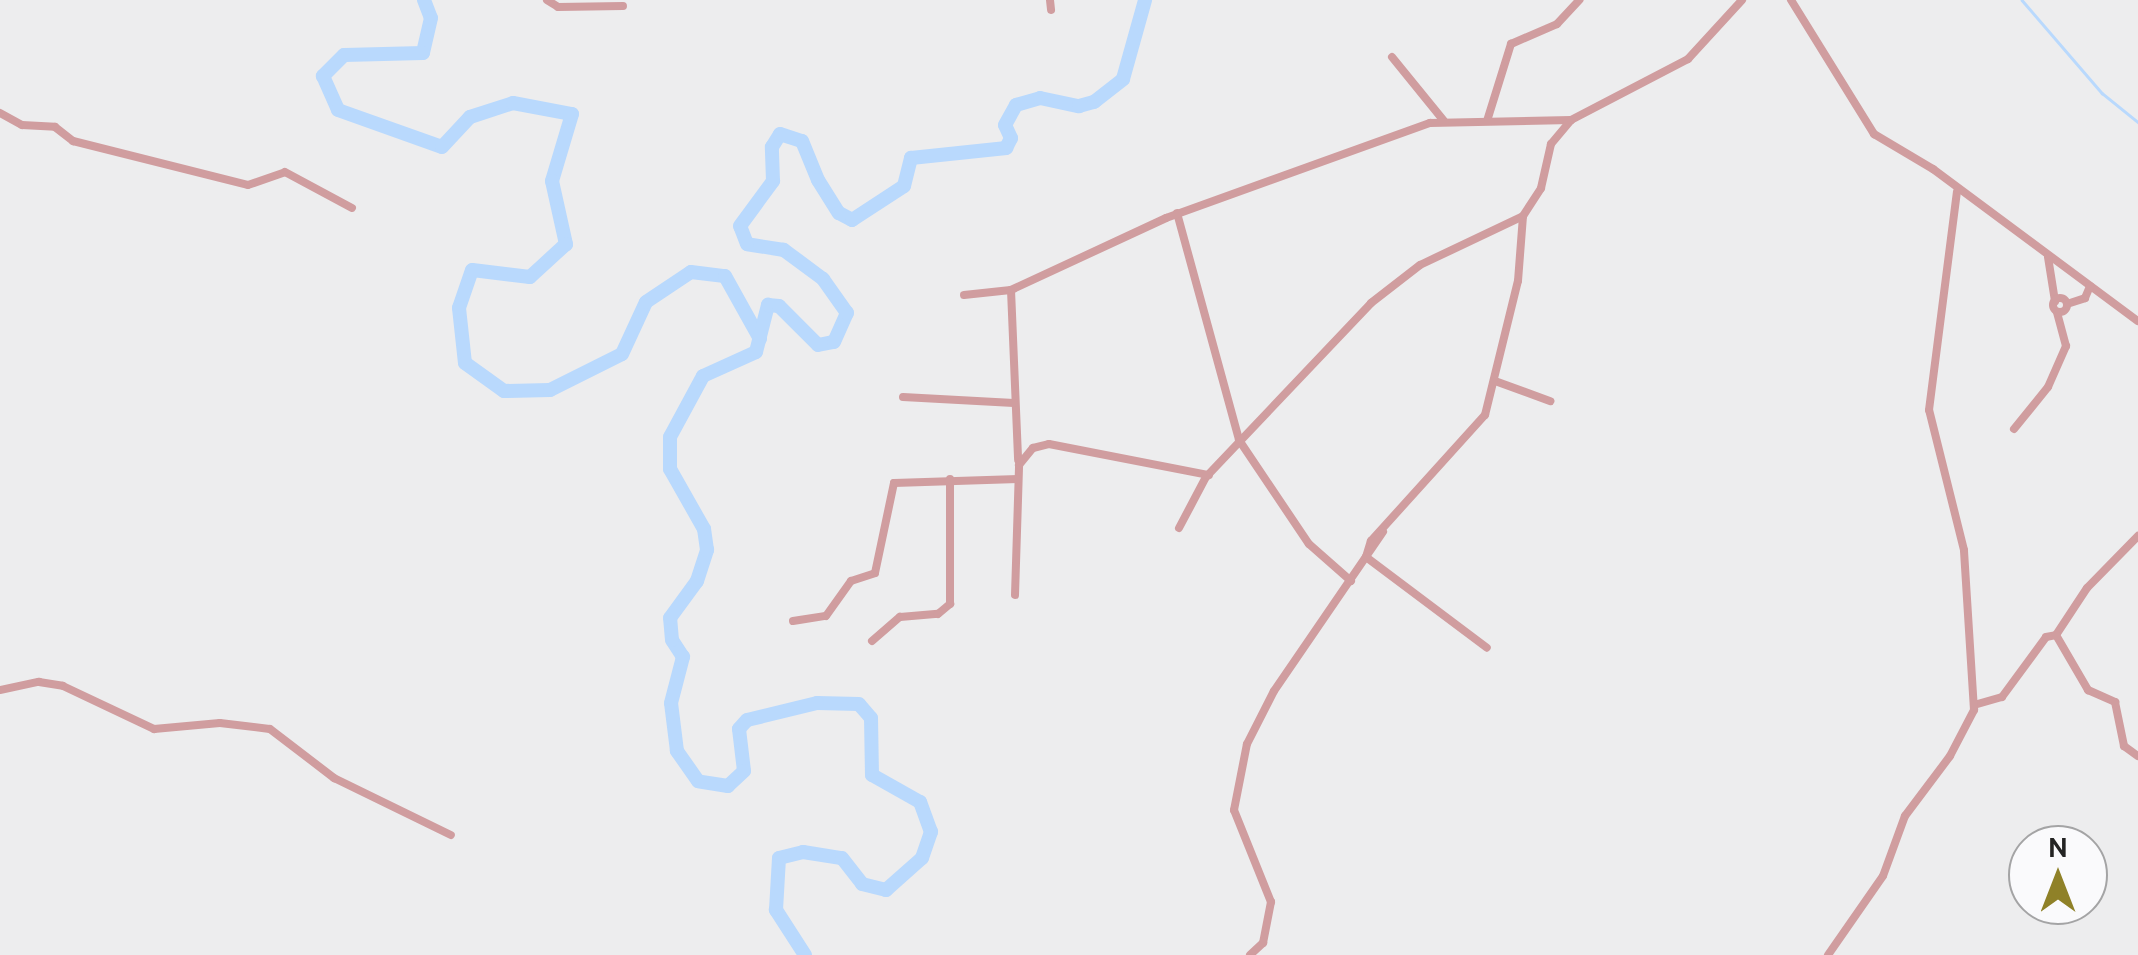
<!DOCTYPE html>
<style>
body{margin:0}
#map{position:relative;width:2138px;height:955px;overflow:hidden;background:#ededee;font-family:Cabin,sans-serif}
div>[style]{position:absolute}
.stream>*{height:2.5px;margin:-1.25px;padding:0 1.25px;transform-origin:1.25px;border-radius:1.25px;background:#b9d9fd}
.river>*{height:14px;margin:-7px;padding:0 7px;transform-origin:7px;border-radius:7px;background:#b9d9fd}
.minor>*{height:8px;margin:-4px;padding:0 4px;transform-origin:4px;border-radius:4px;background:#d09d9f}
.minor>.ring{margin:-4px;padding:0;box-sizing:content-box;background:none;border:8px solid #d09d9f;border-radius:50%}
span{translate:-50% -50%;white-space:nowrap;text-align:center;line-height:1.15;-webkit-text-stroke:10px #fafafc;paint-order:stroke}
.north{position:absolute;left:2008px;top:825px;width:100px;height:100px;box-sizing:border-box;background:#fafafc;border:2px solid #a4a4a5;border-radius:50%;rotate:0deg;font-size:28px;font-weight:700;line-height:40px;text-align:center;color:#232323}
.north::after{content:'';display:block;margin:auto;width:35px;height:45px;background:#8f8128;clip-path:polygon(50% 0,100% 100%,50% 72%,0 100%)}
</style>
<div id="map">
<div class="stream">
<div style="left:2022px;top:0;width:123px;rotate:49.3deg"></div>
<div style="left:2102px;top:93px;width:46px;rotate:38.9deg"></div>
</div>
<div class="river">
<div style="left:424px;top:0;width:19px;rotate:69deg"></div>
<div style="left:431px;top:18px;width:36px;rotate:103deg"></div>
<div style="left:423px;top:53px;width:79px;rotate:178.5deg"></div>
<div style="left:344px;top:55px;width:30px;rotate:135deg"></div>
<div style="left:323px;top:76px;width:37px;rotate:66deg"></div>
<div style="left:338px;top:110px;width:110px;rotate:19.6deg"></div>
<div style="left:442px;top:147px;width:41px;rotate:-47deg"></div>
<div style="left:470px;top:117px;width:45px;rotate:-18deg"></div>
<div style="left:513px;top:103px;width:60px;rotate:10.6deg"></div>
<div style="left:572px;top:114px;width:70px;rotate:106.6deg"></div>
<div style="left:552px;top:181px;width:65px;rotate:77.5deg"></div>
<div style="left:566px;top:244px;width:49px;rotate:137.5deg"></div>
<div style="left:530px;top:277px;width:58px;rotate:-173.1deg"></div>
<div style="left:472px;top:270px;width:40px;rotate:108.9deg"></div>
<div style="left:459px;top:308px;width:55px;rotate:83.8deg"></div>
<div style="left:465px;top:363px;width:48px;rotate:35.7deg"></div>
<div style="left:504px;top:391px;width:46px;rotate:-1.2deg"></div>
<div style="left:550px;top:390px;width:80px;rotate:-26.6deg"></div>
<div style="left:622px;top:354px;width:57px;rotate:-65.2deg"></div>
<div style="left:646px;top:302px;width:54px;rotate:-33.7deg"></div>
<div style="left:691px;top:272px;width:34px;rotate:7deg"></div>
<div style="left:725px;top:276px;width:72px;rotate:60.9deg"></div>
<div style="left:805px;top:955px;width:54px;rotate:-122.8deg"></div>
<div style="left:776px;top:910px;width:52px;rotate:-86.7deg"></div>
<div style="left:779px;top:858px;width:25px;rotate:-14deg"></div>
<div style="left:803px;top:852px;width:39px;rotate:9deg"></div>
<div style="left:842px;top:858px;width:33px;rotate:52deg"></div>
<div style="left:862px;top:884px;width:25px;rotate:14deg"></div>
<div style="left:886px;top:890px;width:48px;rotate:-41.6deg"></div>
<div style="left:922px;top:858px;width:28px;rotate:-71deg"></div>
<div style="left:931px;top:832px;width:32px;rotate:-110deg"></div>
<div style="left:920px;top:802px;width:55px;rotate:-150.6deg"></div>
<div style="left:872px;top:775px;width:57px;rotate:-91deg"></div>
<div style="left:871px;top:718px;width:18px;rotate:-131deg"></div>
<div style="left:859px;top:704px;width:42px;rotate:-178.6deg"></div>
<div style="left:817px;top:703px;width:72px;rotate:166.3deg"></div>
<div style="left:747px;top:720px;width:12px;rotate:132deg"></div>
<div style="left:739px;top:729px;width:42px;rotate:83.2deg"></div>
<div style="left:744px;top:771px;width:22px;rotate:137deg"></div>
<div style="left:728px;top:786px;width:30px;rotate:-171deg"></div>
<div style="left:698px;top:781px;width:37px;rotate:-125deg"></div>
<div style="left:677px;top:751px;width:48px;rotate:-97.1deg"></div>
<div style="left:671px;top:703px;width:48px;rotate:-75.4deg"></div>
<div style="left:683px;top:657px;width:20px;rotate:-123deg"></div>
<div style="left:672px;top:640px;width:22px;rotate:-95deg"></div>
<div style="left:670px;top:618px;width:46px;rotate:-53.9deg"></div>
<div style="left:697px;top:581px;width:33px;rotate:-72deg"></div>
<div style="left:707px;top:550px;width:21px;rotate:-98deg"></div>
<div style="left:704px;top:529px;width:69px;rotate:-119.5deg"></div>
<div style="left:670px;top:469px;width:32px;rotate:-90deg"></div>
<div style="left:670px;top:437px;width:69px;rotate:-61.6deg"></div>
<div style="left:703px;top:376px;width:58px;rotate:-24.4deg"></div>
<div style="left:756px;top:352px;width:49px;rotate:-75.7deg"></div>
<div style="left:768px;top:305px;width:11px;rotate:5deg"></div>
<div style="left:779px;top:306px;width:55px;rotate:45deg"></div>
<div style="left:818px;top:345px;width:16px;rotate:-11deg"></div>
<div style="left:834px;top:342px;width:32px;rotate:-66deg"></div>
<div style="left:847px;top:313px;width:42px;rotate:-125.2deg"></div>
<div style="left:823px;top:279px;width:49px;rotate:-143.4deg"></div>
<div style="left:784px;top:250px;width:37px;rotate:-171deg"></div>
<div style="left:747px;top:244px;width:19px;rotate:-111deg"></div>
<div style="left:740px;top:226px;width:56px;rotate:-53.7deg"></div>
<div style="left:773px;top:181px;width:34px;rotate:-92deg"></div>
<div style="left:772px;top:147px;width:15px;rotate:-58deg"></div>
<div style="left:780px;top:134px;width:23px;rotate:18deg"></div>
<div style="left:802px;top:141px;width:42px;rotate:67.7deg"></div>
<div style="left:818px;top:180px;width:39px;rotate:58deg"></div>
<div style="left:839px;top:213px;width:15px;rotate:28deg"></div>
<div style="left:852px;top:220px;width:62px;rotate:-33.2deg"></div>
<div style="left:904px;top:186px;width:29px;rotate:-76deg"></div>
<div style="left:911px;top:158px;width:96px;rotate:-6deg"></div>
<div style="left:1006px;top:148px;width:11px;rotate:-63deg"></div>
<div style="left:1011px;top:138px;width:14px;rotate:-115deg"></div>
<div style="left:1005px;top:125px;width:23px;rotate:-61deg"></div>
<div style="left:1016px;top:105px;width:25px;rotate:-16deg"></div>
<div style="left:1040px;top:98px;width:40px;rotate:12deg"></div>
<div style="left:1079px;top:106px;width:16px;rotate:-15deg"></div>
<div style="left:1094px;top:102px;width:37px;rotate:-38deg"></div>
<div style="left:1123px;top:79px;width:82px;rotate:-74.4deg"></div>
</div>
<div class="minor">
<div style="left:547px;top:0;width:13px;rotate:32deg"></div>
<div style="left:558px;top:7px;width:65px;rotate:-0.9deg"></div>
<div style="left:1050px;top:0;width:10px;rotate:84deg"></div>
<div style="left:1791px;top:0;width:158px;rotate:58.2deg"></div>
<div style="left:1874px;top:134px;width:69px;rotate:30.7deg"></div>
<div style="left:1933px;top:169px;width:255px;rotate:36.6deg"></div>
<div style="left:1392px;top:57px;width:82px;rotate:50.9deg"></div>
<div style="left:0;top:113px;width:25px;rotate:29deg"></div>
<div style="left:22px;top:125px;width:33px;rotate:3deg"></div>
<div style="left:55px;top:127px;width:23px;rotate:38deg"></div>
<div style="left:73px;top:141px;width:180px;rotate:14.1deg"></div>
<div style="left:248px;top:185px;width:39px;rotate:-19deg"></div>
<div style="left:285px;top:172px;width:76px;rotate:28.2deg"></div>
<div style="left:1487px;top:121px;width:81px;rotate:-72.7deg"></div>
<div style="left:1511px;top:44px;width:50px;rotate:-23.5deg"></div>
<div style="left:1557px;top:24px;width:33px;rotate:-47deg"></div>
<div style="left:1177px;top:213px;width:235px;rotate:74.7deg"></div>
<div style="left:1239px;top:440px;width:125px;rotate:56.1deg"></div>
<div style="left:1309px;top:544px;width:56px;rotate:41.4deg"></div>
<div style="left:2048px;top:257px;width:45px;rotate:81deg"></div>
<div style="left:1011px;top:290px;width:170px;rotate:87.6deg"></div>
<div style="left:964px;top:295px;width:47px;rotate:-6.1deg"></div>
<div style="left:1011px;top:290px;width:171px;rotate:-24.9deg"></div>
<div style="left:1166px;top:218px;width:281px;rotate:-19.8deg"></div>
<div style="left:1430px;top:123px;width:141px;rotate:-1.2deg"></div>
<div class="ring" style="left:2053px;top:298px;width:6px;height:6px"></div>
<div style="left:2067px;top:304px;width:19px;rotate:-18deg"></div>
<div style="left:2085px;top:298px;width:13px;rotate:-67deg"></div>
<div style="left:1495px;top:381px;width:59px;rotate:20deg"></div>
<div style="left:903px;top:397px;width:111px;rotate:3.1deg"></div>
<div style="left:2014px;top:429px;width:54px;rotate:-51deg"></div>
<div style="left:2048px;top:387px;width:45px;rotate:-66.3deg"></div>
<div style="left:2066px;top:346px;width:35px;rotate:-105deg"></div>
<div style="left:1179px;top:528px;width:58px;rotate:-62.1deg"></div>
<div style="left:1206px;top:477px;width:240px;rotate:-46.5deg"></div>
<div style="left:1371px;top:303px;width:62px;rotate:-37.8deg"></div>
<div style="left:1420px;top:265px;width:114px;rotate:-25.4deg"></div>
<div style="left:1523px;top:216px;width:33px;rotate:-57deg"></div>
<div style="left:1541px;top:188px;width:45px;rotate:-77.2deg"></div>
<div style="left:1551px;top:144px;width:31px;rotate:-50deg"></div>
<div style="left:1571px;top:120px;width:132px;rotate:-27.5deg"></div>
<div style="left:1688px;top:59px;width:80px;rotate:-47.5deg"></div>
<div style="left:1366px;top:557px;width:17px;rotate:-73deg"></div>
<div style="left:1371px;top:541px;width:170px;rotate:-47.9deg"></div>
<div style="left:1485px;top:415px;width:138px;rotate:-76.2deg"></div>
<div style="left:1518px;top:281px;width:65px;rotate:-85.6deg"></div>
<div style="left:1366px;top:557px;width:151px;rotate:36.9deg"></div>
<div style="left:1015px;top:595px;width:130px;rotate:-88.2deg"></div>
<div style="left:1019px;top:465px;width:22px;rotate:-51deg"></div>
<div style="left:1033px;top:448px;width:16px;rotate:-14deg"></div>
<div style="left:1049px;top:444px;width:163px;rotate:11deg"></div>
<div style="left:793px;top:621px;width:33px;rotate:-9deg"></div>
<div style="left:826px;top:616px;width:43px;rotate:-54.5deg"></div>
<div style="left:851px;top:581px;width:25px;rotate:-18deg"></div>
<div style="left:875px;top:573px;width:92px;rotate:-78.1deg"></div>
<div style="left:894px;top:483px;width:124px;rotate:-1.8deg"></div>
<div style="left:2056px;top:635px;width:56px;rotate:-56.6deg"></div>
<div style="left:2087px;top:588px;width:73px;rotate:-45.6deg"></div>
<div style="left:872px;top:641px;width:37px;rotate:-41deg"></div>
<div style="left:900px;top:617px;width:38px;rotate:-5deg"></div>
<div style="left:938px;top:614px;width:16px;rotate:-40deg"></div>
<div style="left:950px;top:604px;width:125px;rotate:-90deg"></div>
<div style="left:0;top:690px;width:40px;rotate:-12deg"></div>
<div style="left:39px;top:682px;width:24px;rotate:9deg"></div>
<div style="left:63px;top:686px;width:101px;rotate:25.3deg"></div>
<div style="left:154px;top:729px;width:66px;rotate:-5.2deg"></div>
<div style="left:220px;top:723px;width:50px;rotate:6.8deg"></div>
<div style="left:270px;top:729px;width:81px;rotate:37.4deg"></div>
<div style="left:334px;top:778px;width:130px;rotate:26deg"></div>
<div style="left:1974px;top:705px;width:29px;rotate:-16deg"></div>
<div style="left:2002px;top:697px;width:74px;rotate:-53.7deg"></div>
<div style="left:2046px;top:637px;width:10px;rotate:-11deg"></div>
<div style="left:2056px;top:635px;width:64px;rotate:59.8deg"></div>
<div style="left:2088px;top:690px;width:30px;rotate:24deg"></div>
<div style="left:2115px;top:702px;width:45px;rotate:78.4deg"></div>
<div style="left:2124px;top:746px;width:17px;rotate:36deg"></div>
<div style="left:1250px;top:955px;width:18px;rotate:-43deg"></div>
<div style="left:1263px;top:943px;width:42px;rotate:-79deg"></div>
<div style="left:1271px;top:902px;width:99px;rotate:-111.9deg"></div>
<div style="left:1234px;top:810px;width:67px;rotate:-78.9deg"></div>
<div style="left:1247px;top:744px;width:59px;rotate:-63deg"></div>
<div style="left:1274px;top:691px;width:193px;rotate:-55.6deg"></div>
<div style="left:1828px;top:955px;width:96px;rotate:-55.2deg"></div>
<div style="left:1883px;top:876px;width:64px;rotate:-69.9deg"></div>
<div style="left:1905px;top:816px;width:75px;rotate:-53.1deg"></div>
<div style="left:1950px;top:756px;width:52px;rotate:-62.4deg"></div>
<div style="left:1974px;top:710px;width:160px;rotate:-93.6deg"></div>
<div style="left:1964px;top:550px;width:144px;rotate:-104deg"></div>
<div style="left:1929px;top:410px;width:220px;rotate:-82.7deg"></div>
</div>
<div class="north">N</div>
</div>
